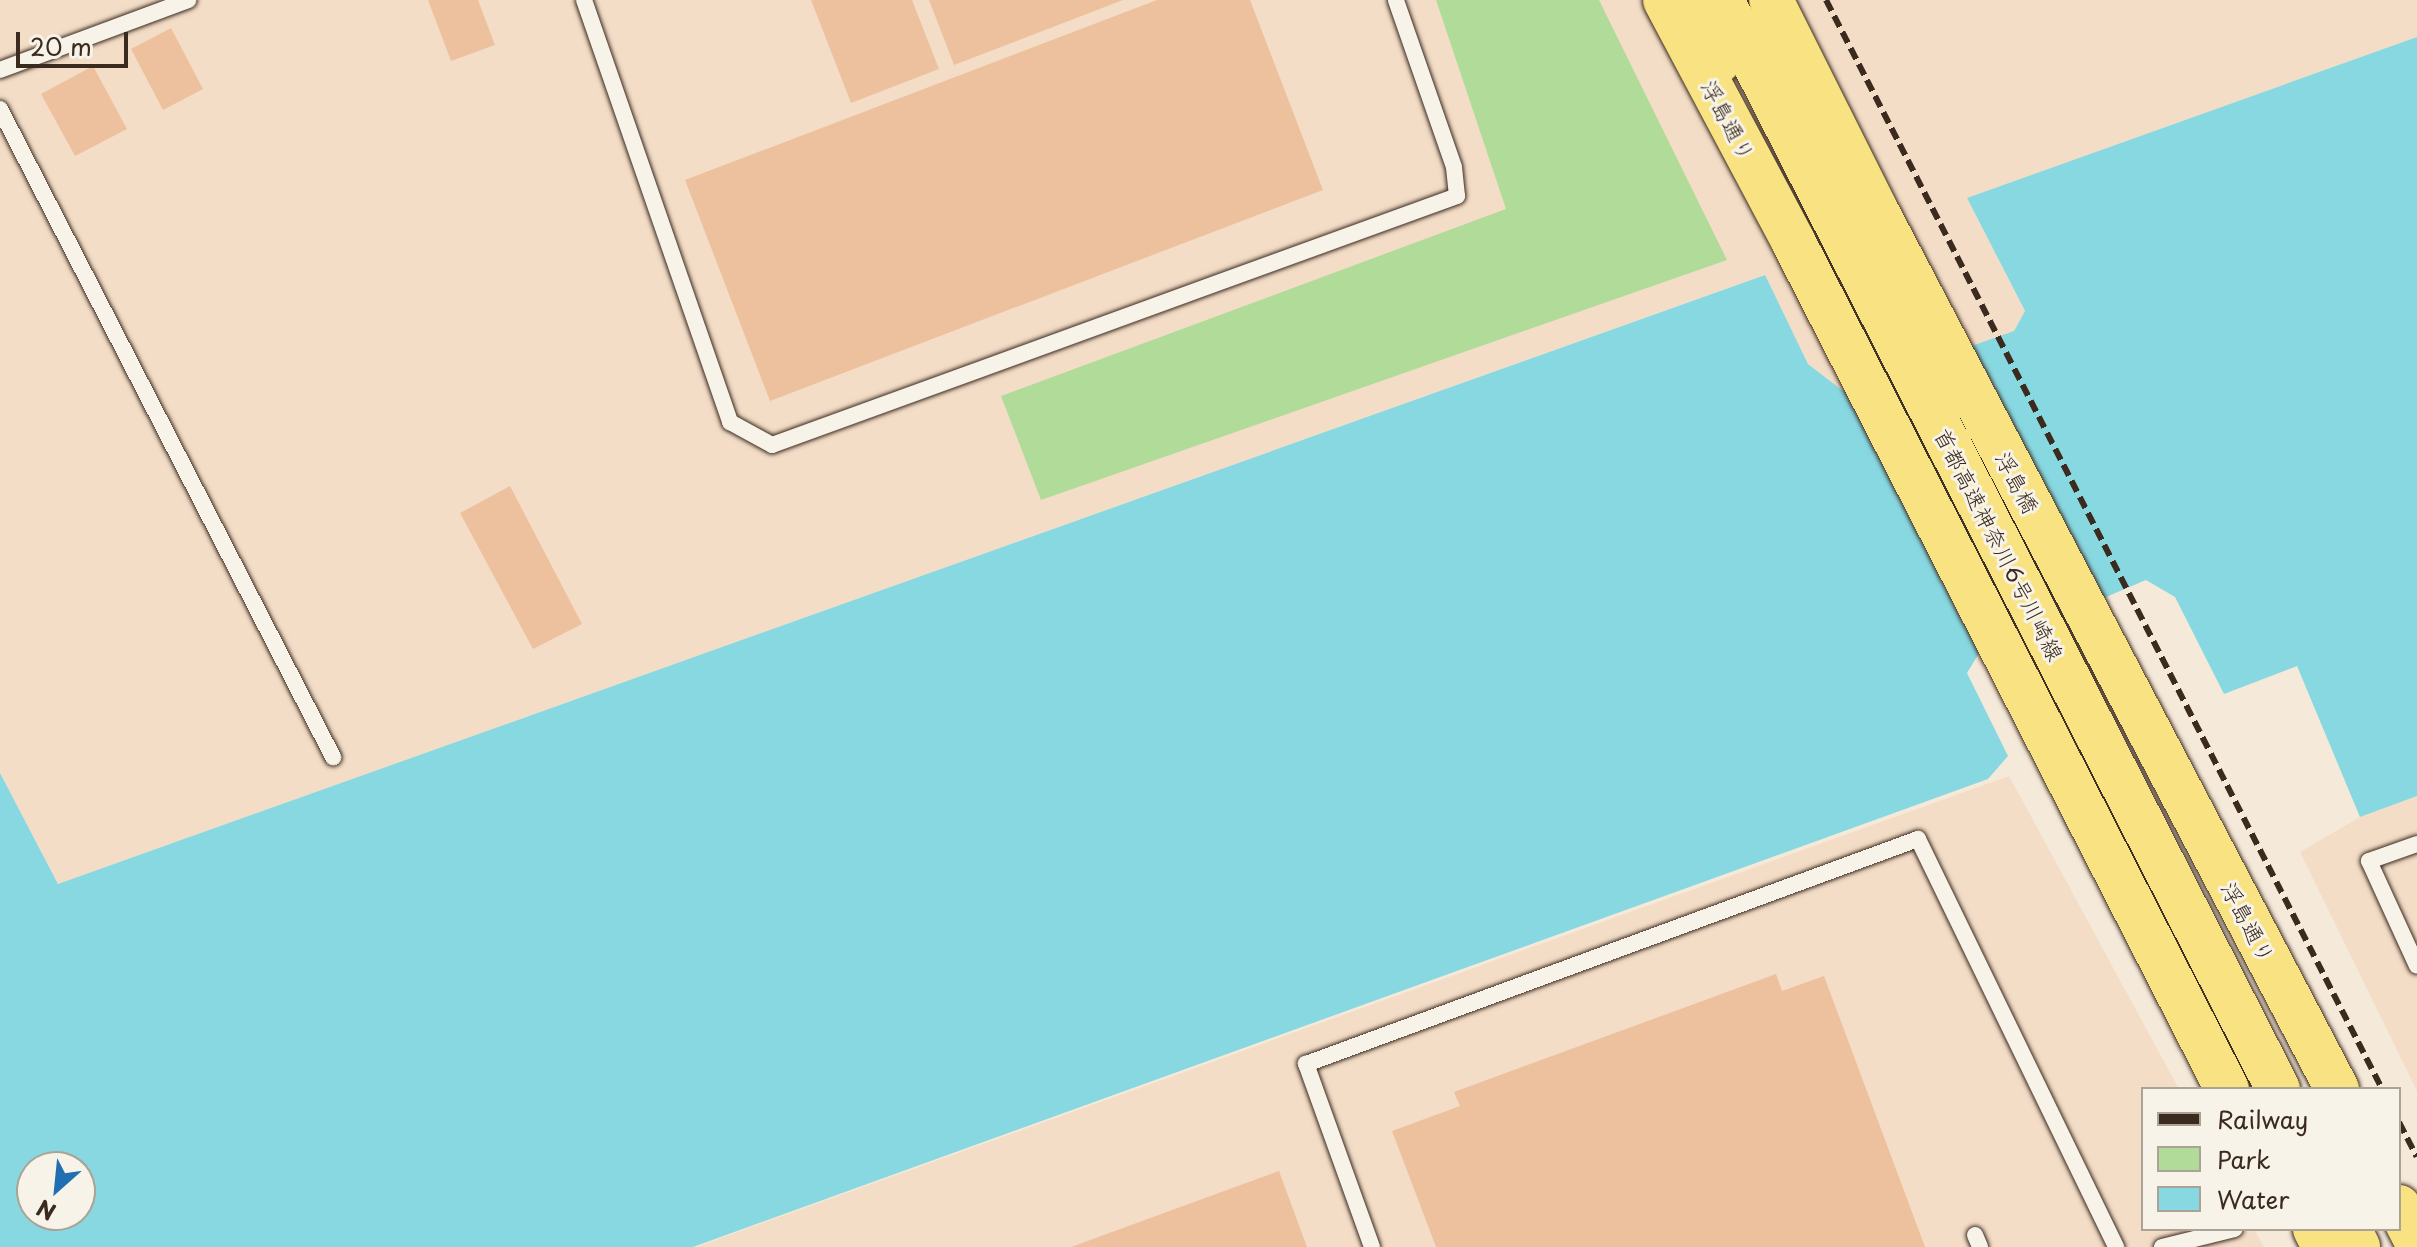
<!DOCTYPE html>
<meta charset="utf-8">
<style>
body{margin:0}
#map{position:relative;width:2417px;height:1247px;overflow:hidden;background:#f5e9d9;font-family:"Playpen Sans","Klee One",sans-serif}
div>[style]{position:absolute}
.built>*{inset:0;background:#f3ddc7}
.green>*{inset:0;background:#b1db99}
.water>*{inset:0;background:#88d8e2}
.building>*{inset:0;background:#eec19e}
.roads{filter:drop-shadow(0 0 2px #3b2a1e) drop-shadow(0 0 2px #3b2a1e)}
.service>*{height:16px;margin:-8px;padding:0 8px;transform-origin:8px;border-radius:8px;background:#f7f3e8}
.trunk>*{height:44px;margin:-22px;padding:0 22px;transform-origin:22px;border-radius:22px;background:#f8e281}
.motorway>*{height:44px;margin:-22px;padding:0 22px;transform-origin:22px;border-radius:22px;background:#f8e281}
.rail>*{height:6px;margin-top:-3px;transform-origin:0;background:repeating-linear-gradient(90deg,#3b2a1e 0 12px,transparent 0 18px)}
span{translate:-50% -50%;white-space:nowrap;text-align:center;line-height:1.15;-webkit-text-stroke:6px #f7f3e8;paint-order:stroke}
.street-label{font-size:22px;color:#3b2a1e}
.legend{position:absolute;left:2141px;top:1087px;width:260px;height:144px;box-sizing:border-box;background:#f7f3e8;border:2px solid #aca397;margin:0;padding:10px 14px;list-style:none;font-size:24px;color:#3b2a1e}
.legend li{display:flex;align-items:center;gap:16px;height:40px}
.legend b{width:40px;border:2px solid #aca397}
.north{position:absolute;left:16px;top:1151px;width:80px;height:80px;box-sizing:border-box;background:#f7f3e8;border:2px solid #aca397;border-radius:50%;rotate:207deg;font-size:22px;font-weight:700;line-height:32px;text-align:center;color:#3b2a1e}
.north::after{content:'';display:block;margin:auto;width:28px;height:36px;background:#1f6fb2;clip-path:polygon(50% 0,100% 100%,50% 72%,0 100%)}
.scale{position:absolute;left:16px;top:32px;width:112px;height:36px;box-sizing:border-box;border:4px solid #3b2a1e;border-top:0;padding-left:10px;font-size:24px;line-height:28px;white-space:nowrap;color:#3b2a1e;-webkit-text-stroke:6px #f7f3e8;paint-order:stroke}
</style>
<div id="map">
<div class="built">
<div style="clip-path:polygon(0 0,2417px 0,2417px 37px,1967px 198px,2025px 312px,2014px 331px,1843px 391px,1808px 364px,1764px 275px,58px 884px,0 773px)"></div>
<div style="clip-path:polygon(2009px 776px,2179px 1089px,2143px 1089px,2143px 1229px,2254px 1229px,2264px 1247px,696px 1247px)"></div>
<div style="clip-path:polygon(2417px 796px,2417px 1091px,2300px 852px,2360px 817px)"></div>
</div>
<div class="green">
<div style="clip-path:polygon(1436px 0,1599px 0,1727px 260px,1041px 500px,1001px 396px,1506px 209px)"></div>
</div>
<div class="water">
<div style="clip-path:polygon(evenodd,2417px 37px,2417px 796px,2360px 817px,2297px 666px,2224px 694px,2175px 597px,2146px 580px,1981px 650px,1967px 673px,2008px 756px,1988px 779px,693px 1247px,0 1247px,0 773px,58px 884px,1765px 275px,1808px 364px,1843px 391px,2014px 331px,2025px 311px,1967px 198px,2417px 37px,32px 1167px,80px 1167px,80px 1215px,32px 1215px,32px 1167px)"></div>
</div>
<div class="building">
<div style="clip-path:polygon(428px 0,478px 0,495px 45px,451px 61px)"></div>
<div style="clip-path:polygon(811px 0,912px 0,939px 69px,851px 103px)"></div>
<div style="clip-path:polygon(929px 0,1123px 0,954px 65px)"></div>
<div style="clip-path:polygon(1157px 0,1250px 0,1323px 190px,770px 401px,685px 180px)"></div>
<div style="clip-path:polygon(171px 28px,203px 89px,163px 110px,131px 49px)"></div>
<div style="clip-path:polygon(93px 66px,127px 129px,75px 156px,41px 94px)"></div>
<div style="clip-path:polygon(510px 486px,582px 624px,533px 649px,460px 513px)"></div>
<div style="clip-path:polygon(1776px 974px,1782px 991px,1824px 976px,1925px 1247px,1436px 1247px,1392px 1131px,1460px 1106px,1454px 1092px)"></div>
<div style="clip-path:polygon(1279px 1171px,1307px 1247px,1071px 1247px)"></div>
</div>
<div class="roads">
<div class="service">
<div style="left:584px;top:0;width:447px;rotate:70.9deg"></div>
<div style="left:730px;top:422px;width:48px;rotate:28.7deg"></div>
<div style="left:772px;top:445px;width:729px;rotate:-19.98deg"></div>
<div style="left:1457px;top:196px;width:29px;rotate:-96deg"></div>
<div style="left:1454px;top:167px;width:177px;rotate:-109.2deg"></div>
<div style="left:0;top:70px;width:201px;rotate:-20.4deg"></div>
<div style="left:0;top:109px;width:729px;rotate:62.8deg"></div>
<div style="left:2417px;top:844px;width:51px;rotate:160.5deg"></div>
<div style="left:2369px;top:861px;width:115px;rotate:65.4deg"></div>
<div style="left:1975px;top:1235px;width:13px;rotate:67deg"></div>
<div style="left:1372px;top:1247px;width:195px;rotate:-109.8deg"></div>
<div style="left:1306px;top:1064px;width:652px;rotate:-20.19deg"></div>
<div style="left:1918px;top:839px;width:454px;rotate:64.1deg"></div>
<div style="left:2162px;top:1247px;width:75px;rotate:-13.9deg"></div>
</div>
<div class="trunk">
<div style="left:1665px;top:0;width:273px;rotate:62deg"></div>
<div style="left:1793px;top:241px;width:953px;rotate:62.9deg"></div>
<div style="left:1771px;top:0;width:233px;rotate:63.4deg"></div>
<div style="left:1875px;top:208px;width:995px;rotate:62.33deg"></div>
<div style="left:2399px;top:1207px;width:39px;rotate:63deg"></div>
</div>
<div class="motorway">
<div style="left:1689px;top:0;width:68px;rotate:63.8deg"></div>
<div style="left:1722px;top:0;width:1223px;rotate:62.95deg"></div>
<div style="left:2315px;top:1229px;width:20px;rotate:63deg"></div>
<div style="left:2349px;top:1229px;width:20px;rotate:63deg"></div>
</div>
</div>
<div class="rail">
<div style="left:1826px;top:0;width:1223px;rotate:62.95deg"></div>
<div style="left:2399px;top:1122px;width:39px;rotate:63deg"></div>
</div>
<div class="street-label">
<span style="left:1729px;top:120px;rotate:62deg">浮島通り</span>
<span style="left:2018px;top:482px;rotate:62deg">浮島橋</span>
<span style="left:2000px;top:544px;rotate:63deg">首都高速神奈川6号川崎線</span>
<span style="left:2249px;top:922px;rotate:62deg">浮島通り</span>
</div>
<ul class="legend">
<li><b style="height:10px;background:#3b2a1e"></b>Railway</li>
<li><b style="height:22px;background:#b1db99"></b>Park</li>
<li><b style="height:22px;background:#88d8e2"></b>Water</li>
</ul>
<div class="north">N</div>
<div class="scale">20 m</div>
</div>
